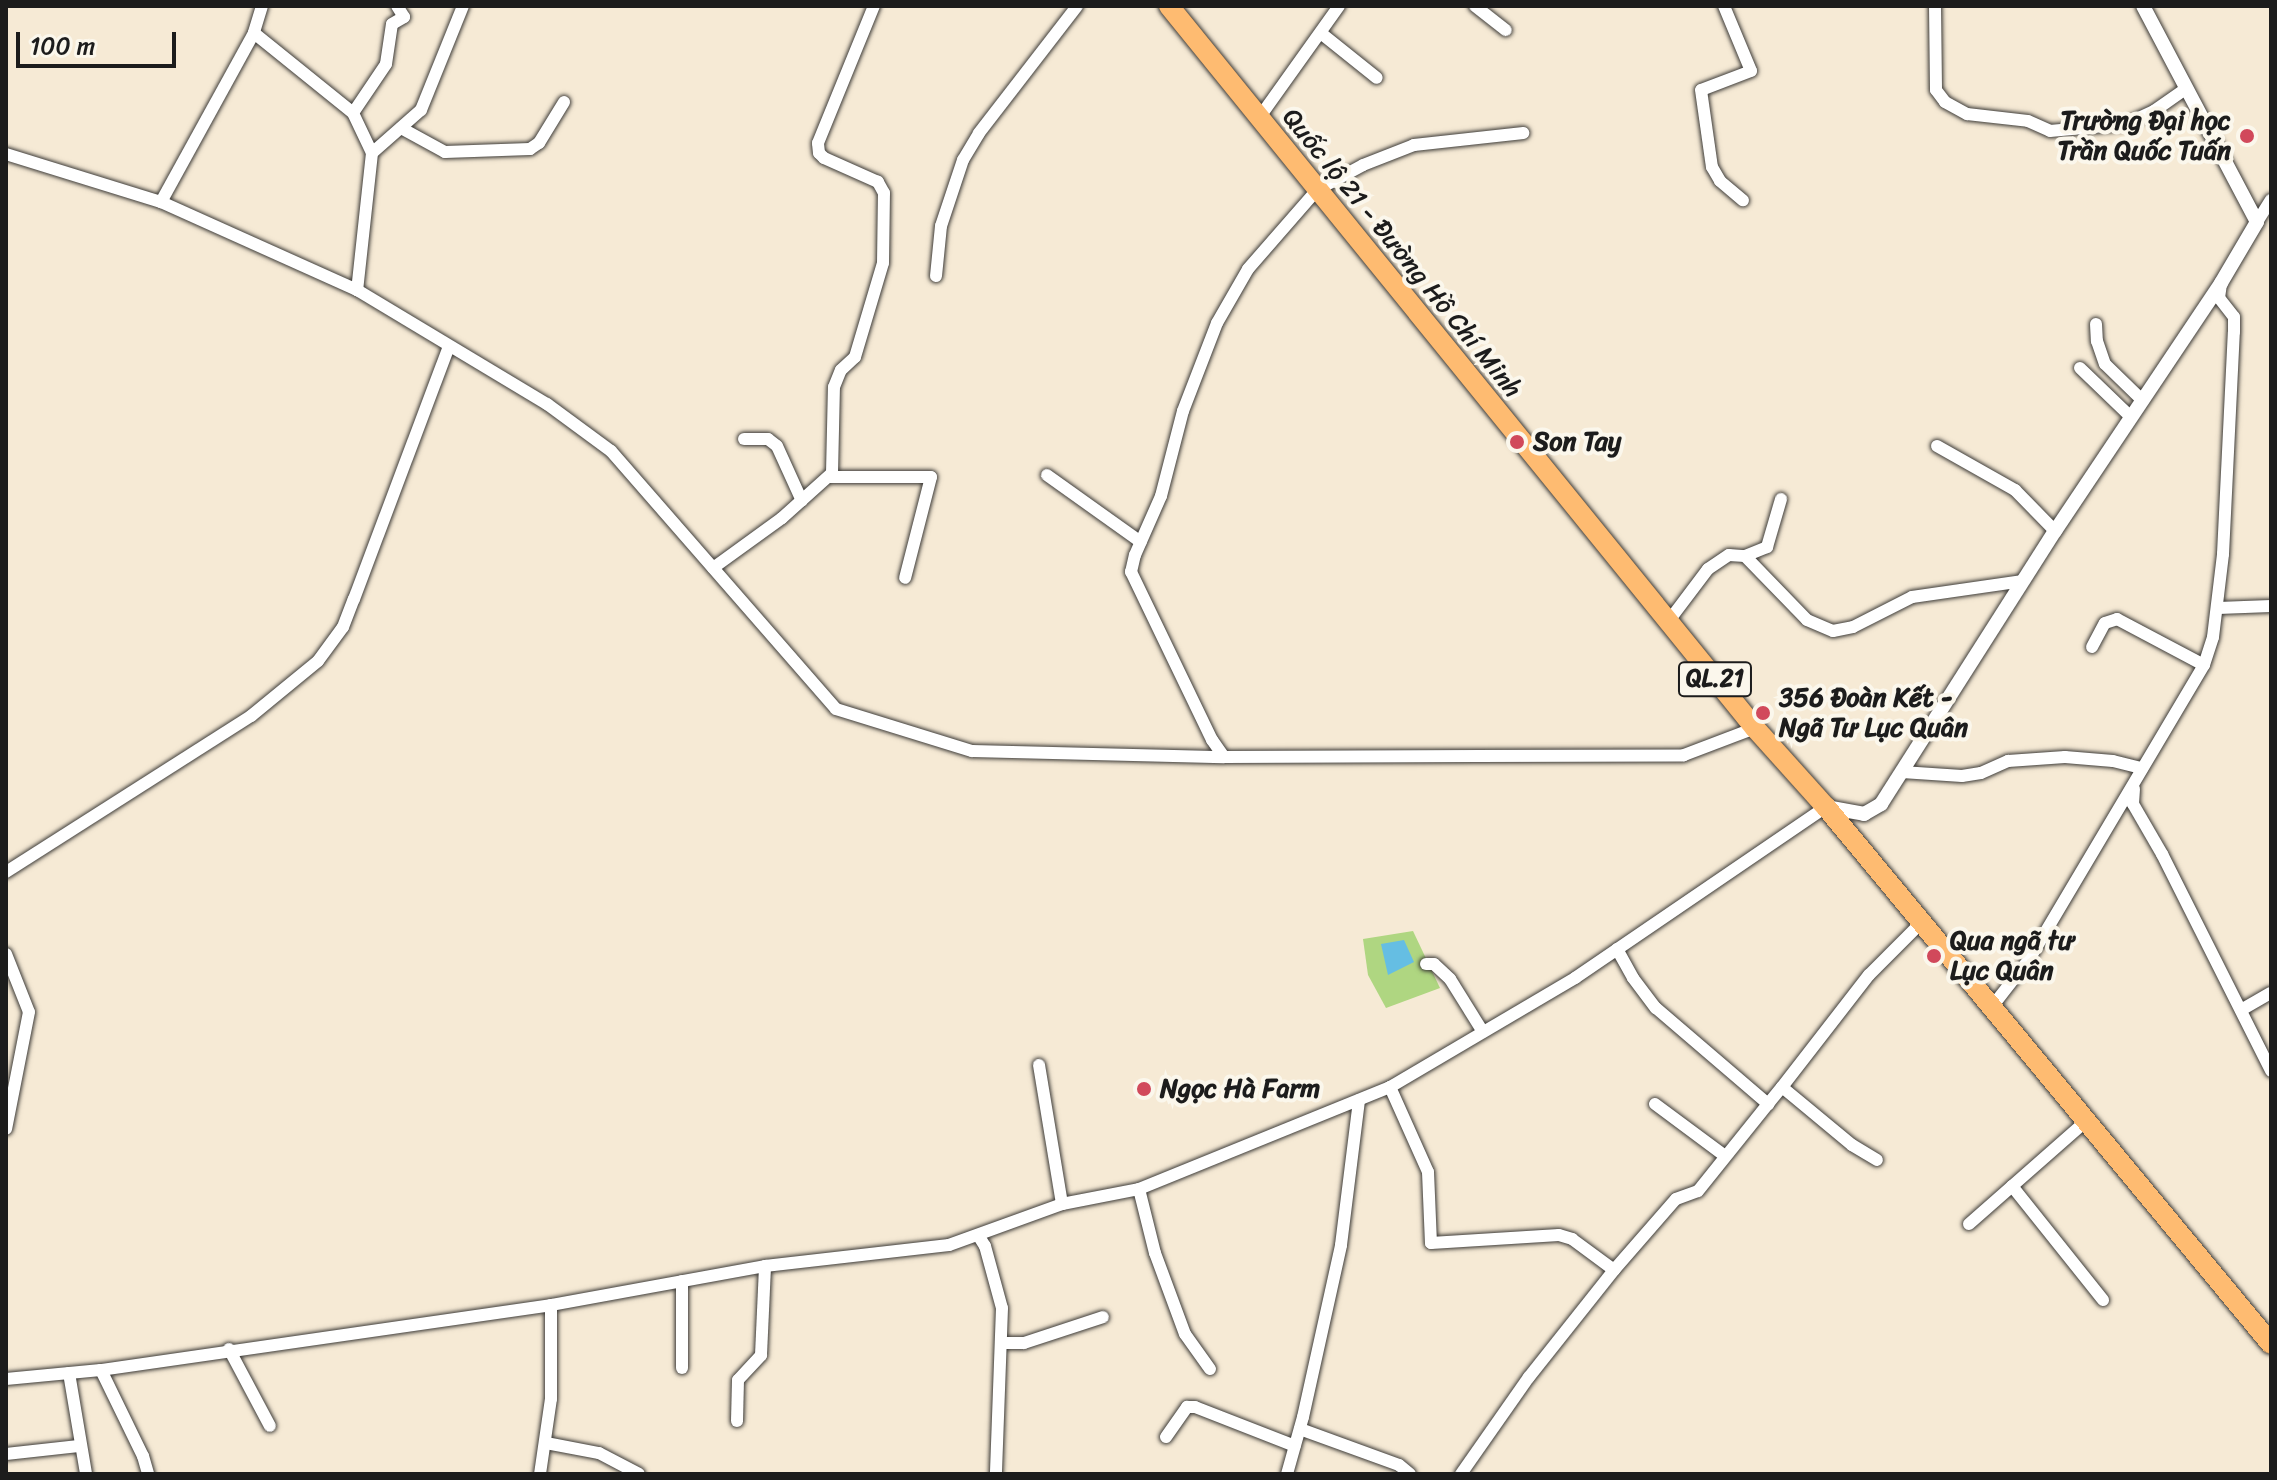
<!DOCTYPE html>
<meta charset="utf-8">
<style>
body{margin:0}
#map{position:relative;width:2277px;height:1480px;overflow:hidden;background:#f6ead5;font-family:Sriracha,sans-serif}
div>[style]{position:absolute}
.green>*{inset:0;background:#afd681}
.water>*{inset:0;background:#65bee3}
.roads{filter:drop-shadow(0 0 2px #3d3b38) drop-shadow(0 0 2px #3d3b38)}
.minor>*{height:12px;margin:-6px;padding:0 6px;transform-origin:6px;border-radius:6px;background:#fff}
.tertiary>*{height:14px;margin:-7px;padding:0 7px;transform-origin:7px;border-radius:7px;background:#fff}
.trunk>*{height:20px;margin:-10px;padding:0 10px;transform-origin:10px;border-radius:10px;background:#febb71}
.dots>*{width:22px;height:22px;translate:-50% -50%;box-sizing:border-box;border:4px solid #fbf7ec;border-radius:50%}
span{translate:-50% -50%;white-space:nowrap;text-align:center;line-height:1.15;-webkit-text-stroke:8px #fbf7ec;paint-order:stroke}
.shield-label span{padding:2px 6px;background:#fbf7ec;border:2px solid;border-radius:6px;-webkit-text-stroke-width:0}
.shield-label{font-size:24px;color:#1c1c1c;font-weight:700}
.poi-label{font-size:26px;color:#1c1c1c;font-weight:700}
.right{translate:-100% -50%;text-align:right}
.left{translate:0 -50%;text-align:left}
.street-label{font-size:26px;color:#1c1c1c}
.frame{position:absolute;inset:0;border:8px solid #1c1c1c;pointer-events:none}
.scale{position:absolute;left:16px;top:32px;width:160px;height:36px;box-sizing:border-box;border:4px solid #1c1c1c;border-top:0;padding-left:10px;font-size:24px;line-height:28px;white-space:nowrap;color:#1c1c1c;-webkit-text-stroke:6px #fbf7ec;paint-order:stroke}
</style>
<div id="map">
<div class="green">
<div style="clip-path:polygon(1413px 931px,1440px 988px,1386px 1008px,1368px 975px,1363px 939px)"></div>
</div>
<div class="water">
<div style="clip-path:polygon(1404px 940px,1414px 962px,1388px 975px,1381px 944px)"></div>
</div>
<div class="roads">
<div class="minor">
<div style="left:262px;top:6px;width:28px;rotate:107deg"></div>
<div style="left:254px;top:33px;width:127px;rotate:38.9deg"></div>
<div style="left:353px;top:113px;width:44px;rotate:64.6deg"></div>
<div style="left:372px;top:153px;width:138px;rotate:96.2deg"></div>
<div style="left:1475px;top:6px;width:39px;rotate:38deg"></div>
<div style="left:1724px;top:6px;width:70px;rotate:67.4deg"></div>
<div style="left:1751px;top:71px;width:53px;rotate:159.2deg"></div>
<div style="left:1701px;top:90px;width:78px;rotate:81.9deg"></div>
<div style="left:1712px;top:167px;width:16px;rotate:60deg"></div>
<div style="left:1720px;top:181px;width:30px;rotate:40deg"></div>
<div style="left:1935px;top:6px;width:84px;rotate:89.3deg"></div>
<div style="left:1936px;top:90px;width:15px;rotate:53deg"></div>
<div style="left:1945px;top:102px;width:25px;rotate:29deg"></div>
<div style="left:1967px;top:114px;width:61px;rotate:6.5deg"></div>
<div style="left:2028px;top:121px;width:24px;rotate:24deg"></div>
<div style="left:2050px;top:131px;width:76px;rotate:-5.3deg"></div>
<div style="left:2126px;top:124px;width:31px;rotate:-25deg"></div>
<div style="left:2154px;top:111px;width:39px;rotate:-35deg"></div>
<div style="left:1322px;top:34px;width:70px;rotate:38.7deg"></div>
<div style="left:353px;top:113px;width:59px;rotate:-56deg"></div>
<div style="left:386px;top:64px;width:40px;rotate:-81.5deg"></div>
<div style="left:392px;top:24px;width:14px;rotate:-30deg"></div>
<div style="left:404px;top:17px;width:13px;rotate:-122deg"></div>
<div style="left:1259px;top:118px;width:138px;rotate:-54.5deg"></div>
<div style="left:401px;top:128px;width:50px;rotate:28.6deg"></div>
<div style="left:445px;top:152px;width:85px;rotate:-2deg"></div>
<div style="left:530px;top:149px;width:11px;rotate:-34deg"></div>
<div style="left:539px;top:143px;width:48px;rotate:-58.6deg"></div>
<div style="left:372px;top:153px;width:65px;rotate:-41.3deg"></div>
<div style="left:421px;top:110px;width:112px;rotate:-68deg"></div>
<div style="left:6px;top:154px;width:162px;rotate:17.2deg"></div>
<div style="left:161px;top:202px;width:215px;rotate:24.2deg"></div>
<div style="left:357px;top:290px;width:222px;rotate:31deg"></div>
<div style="left:547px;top:404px;width:79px;rotate:36.3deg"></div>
<div style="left:611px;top:451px;width:342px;rotate:48.9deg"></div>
<div style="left:836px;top:709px;width:142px;rotate:17.2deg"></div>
<div style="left:972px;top:751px;width:252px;rotate:1.4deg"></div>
<div style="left:1224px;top:757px;width:460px;rotate:-0.2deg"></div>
<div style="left:1684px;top:755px;width:76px;rotate:-20.8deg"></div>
<div style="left:161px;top:202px;width:193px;rotate:-61.2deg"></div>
<div style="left:2257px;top:222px;width:26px;rotate:-58deg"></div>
<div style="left:936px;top:276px;width:50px;rotate:-84.3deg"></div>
<div style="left:941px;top:226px;width:70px;rotate:-71.6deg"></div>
<div style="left:963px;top:160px;width:31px;rotate:-59deg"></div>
<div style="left:979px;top:133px;width:160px;rotate:-52.3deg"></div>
<div style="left:2096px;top:324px;width:17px;rotate:87deg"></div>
<div style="left:2097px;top:341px;width:24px;rotate:71deg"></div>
<div style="left:2105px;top:364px;width:52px;rotate:44.2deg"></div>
<div style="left:2080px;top:368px;width:71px;rotate:43.9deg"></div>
<div style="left:744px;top:439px;width:24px"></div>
<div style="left:768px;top:439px;width:11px;rotate:38deg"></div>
<div style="left:777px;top:446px;width:60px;rotate:65.6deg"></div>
<div style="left:1937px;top:446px;width:90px;rotate:29.4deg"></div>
<div style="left:2015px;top:490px;width:57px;rotate:45.7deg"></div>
<div style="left:1047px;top:475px;width:115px;rotate:35.5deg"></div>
<div style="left:830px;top:477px;width:101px"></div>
<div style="left:931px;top:477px;width:104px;rotate:104.4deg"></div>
<div style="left:1745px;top:556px;width:89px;rotate:45.9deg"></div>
<div style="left:1807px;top:620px;width:28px;rotate:23deg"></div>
<div style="left:1833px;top:631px;width:20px;rotate:-11deg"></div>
<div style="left:1853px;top:627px;width:66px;rotate:-27deg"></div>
<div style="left:1912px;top:597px;width:112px;rotate:-8.2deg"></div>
<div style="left:713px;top:568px;width:85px;rotate:-35.9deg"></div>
<div style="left:782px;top:518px;width:67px;rotate:-42deg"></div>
<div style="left:832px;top:473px;width:86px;rotate:-88.7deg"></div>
<div style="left:834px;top:387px;width:18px;rotate:-68deg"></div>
<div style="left:841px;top:370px;width:19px;rotate:-43deg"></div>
<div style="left:855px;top:357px;width:98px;rotate:-73.4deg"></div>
<div style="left:883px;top:263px;width:70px;rotate:-89.2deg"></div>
<div style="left:884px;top:193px;width:13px;rotate:-119deg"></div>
<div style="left:878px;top:182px;width:59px;rotate:-156deg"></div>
<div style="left:824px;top:158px;width:7px;rotate:-135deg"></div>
<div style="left:819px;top:153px;width:10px;rotate:-96deg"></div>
<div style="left:818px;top:143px;width:148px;rotate:-67.8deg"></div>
<div style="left:2218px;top:608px;width:53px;rotate:-2.2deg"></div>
<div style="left:1668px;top:622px;width:66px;rotate:-53deg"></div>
<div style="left:1708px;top:569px;width:25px;rotate:-34deg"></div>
<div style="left:1729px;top:555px;width:16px;rotate:4deg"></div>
<div style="left:1745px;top:556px;width:24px;rotate:-22deg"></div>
<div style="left:1767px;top:547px;width:50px;rotate:-73.7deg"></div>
<div style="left:2092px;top:647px;width:27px;rotate:-62deg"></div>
<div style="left:2105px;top:623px;width:13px;rotate:-18deg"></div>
<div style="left:2117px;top:619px;width:98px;rotate:27.9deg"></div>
<div style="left:1224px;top:757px;width:21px;rotate:-125deg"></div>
<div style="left:1212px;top:740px;width:187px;rotate:-115.7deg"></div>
<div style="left:1131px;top:572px;width:17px;rotate:-77deg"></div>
<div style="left:1135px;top:555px;width:64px;rotate:-66.2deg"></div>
<div style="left:1161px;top:496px;width:88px;rotate:-75.5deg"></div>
<div style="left:1183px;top:411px;width:94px;rotate:-68.9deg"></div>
<div style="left:1217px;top:323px;width:62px;rotate:-60.1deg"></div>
<div style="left:1248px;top:269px;width:105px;rotate:-48.9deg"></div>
<div style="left:1317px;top:190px;width:52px;rotate:-28.5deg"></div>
<div style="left:1363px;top:165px;width:55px;rotate:-21.4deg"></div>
<div style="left:1414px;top:145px;width:110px;rotate:-6.3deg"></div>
<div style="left:1902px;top:772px;width:60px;rotate:3.8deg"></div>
<div style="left:1962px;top:776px;width:19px;rotate:-9deg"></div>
<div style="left:1981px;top:773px;width:30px;rotate:-24deg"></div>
<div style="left:2008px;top:761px;width:57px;rotate:-4deg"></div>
<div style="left:2065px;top:757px;width:48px;rotate:4.8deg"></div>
<div style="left:2113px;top:761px;width:30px;rotate:14deg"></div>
<div style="left:2134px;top:789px;width:15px;rotate:94deg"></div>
<div style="left:2133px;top:804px;width:58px;rotate:59.9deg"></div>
<div style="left:2162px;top:854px;width:243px;rotate:63.3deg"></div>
<div style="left:6px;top:872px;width:290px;rotate:-32.5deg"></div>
<div style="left:251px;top:716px;width:87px;rotate:-39.4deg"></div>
<div style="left:318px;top:661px;width:42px;rotate:-53.7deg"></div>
<div style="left:343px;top:627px;width:30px;rotate:-69deg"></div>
<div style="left:354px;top:599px;width:270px;rotate:-69.4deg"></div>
<div style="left:1617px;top:949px;width:33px;rotate:61deg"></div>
<div style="left:1633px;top:978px;width:38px;rotate:53deg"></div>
<div style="left:1656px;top:1008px;width:148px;rotate:40.6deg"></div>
<div style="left:1768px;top:1104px;width:22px;rotate:-51deg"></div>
<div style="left:1782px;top:1087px;width:91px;rotate:39.6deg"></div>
<div style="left:1852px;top:1145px;width:29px;rotate:31deg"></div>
<div style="left:6px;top:954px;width:62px;rotate:68.4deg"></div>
<div style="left:29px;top:1012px;width:119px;rotate:101.1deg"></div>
<div style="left:1426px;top:964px;width:8px"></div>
<div style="left:1434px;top:964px;width:22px;rotate:43deg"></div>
<div style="left:1450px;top:979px;width:62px;rotate:58.1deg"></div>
<div style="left:1991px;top:1008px;width:63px;rotate:-52deg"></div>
<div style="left:2030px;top:958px;width:341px;rotate:-59.3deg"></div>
<div style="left:2204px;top:665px;width:29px;rotate:-72deg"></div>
<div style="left:2213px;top:637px;width:84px;rotate:-83.1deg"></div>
<div style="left:2223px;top:554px;width:222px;rotate:-87.2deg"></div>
<div style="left:2234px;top:332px;width:15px;rotate:-90deg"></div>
<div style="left:2234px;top:317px;width:24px;rotate:-128deg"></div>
<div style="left:2219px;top:298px;width:14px;rotate:-82deg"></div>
<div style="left:2241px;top:1010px;width:34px;rotate:-30deg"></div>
<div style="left:1039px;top:1065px;width:141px;rotate:80.6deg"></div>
<div style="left:1390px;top:1087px;width:93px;rotate:65.9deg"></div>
<div style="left:1428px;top:1172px;width:71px;rotate:87.6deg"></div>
<div style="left:1431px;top:1243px;width:128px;rotate:-3.6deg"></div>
<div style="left:1559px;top:1235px;width:14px;rotate:17deg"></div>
<div style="left:1572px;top:1239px;width:52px;rotate:36.4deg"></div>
<div style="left:1782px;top:1087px;width:142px;rotate:-52.2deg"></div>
<div style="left:1869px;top:975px;width:72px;rotate:-45deg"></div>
<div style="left:1655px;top:1104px;width:87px;rotate:36.6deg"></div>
<div style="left:2012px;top:1186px;width:146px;rotate:51.4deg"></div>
<div style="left:1139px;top:1189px;width:66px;rotate:76deg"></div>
<div style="left:1155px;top:1253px;width:86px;rotate:69.7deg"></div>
<div style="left:1185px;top:1334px;width:43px;rotate:54.5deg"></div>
<div style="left:1969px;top:1224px;width:154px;rotate:-41.3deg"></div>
<div style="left:978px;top:1235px;width:13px;rotate:58deg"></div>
<div style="left:985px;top:1246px;width:64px;rotate:74.7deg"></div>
<div style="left:1002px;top:1308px;width:166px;rotate:92.1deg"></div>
<div style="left:682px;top:1281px;width:87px;rotate:90deg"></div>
<div style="left:1001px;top:1343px;width:23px"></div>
<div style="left:1024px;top:1343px;width:83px;rotate:-18.2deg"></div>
<div style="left:229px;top:1349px;width:87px;rotate:62deg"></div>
<div style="left:101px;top:1370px;width:96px;rotate:64deg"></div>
<div style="left:143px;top:1456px;width:19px;rotate:74deg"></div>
<div style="left:69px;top:1373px;width:102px;rotate:80.4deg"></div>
<div style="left:6px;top:1379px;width:95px;rotate:-5.4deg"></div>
<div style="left:101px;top:1370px;width:455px;rotate:-8.2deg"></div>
<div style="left:551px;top:1305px;width:218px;rotate:-10.3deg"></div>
<div style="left:765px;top:1266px;width:185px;rotate:-6.5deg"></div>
<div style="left:949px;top:1245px;width:120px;rotate:-19.9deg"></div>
<div style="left:1062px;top:1204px;width:78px;rotate:-11deg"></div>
<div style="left:1139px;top:1189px;width:271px;rotate:-22.1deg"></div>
<div style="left:1390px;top:1087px;width:215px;rotate:-30.5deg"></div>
<div style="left:1575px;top:978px;width:304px;rotate:-34.3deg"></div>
<div style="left:737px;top:1421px;width:41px;rotate:-88.6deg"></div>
<div style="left:738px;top:1380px;width:34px;rotate:-47deg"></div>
<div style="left:761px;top:1355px;width:89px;rotate:-87.4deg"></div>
<div style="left:1300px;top:1429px;width:105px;rotate:20deg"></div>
<div style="left:1399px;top:1465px;width:14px;rotate:39deg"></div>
<div style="left:1166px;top:1437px;width:37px;rotate:-55deg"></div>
<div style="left:1187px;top:1407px;width:8px"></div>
<div style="left:1195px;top:1407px;width:107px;rotate:21.3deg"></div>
<div style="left:546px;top:1443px;width:54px;rotate:10.7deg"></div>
<div style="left:599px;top:1453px;width:45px;rotate:27.7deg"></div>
<div style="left:6px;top:1454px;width:73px;rotate:-6.3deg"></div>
<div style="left:540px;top:1474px;width:76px;rotate:-81.7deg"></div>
<div style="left:551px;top:1399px;width:94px;rotate:-90deg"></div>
<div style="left:1287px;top:1474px;width:59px;rotate:-74.3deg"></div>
<div style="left:1303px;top:1417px;width:176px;rotate:-77.5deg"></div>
<div style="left:1341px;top:1245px;width:146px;rotate:-82.9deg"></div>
<div style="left:1461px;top:1474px;width:118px;rotate:-55deg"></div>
<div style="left:1529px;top:1377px;width:137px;rotate:-51.5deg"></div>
<div style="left:1614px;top:1270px;width:94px;rotate:-48.9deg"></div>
<div style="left:1676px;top:1199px;width:23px;rotate:-20deg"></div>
<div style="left:1698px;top:1191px;width:112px;rotate:-51.2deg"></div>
</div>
<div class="tertiary">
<div style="left:1826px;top:807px;width:39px;rotate:10deg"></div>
<div style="left:1864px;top:814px;width:20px;rotate:-30deg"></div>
<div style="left:1881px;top:804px;width:324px;rotate:-57.5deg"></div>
<div style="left:2055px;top:531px;width:298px;rotate:-56.2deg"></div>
<div style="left:2221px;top:283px;width:71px;rotate:-59.5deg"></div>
<div style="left:2257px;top:222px;width:244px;rotate:-117.8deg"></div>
</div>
<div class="trunk">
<div style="left:1169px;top:6px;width:930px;rotate:50.94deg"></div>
<div style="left:1755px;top:728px;width:106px;rotate:48.1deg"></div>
<div style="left:1826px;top:807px;width:697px;rotate:50.35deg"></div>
</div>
</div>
<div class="dots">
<div style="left:2247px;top:136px;background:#d1495b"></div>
<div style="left:1517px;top:442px;background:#d1495b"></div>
<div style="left:1763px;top:713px;background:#d1495b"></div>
<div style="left:1934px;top:956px;background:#d1495b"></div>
<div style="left:1144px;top:1089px;background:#d1495b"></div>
</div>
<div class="shield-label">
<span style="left:1715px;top:679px">QL.21</span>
</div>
<div class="poi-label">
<span class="right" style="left:2231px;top:136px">Trường Đại học<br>Trần Quốc Tuấn</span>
<span class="left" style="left:1533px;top:442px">Son Tay</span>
<span class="left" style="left:1779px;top:713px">356 Đoàn Kết -<br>Ngã Tư Lục Quân</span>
<span class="left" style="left:1950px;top:956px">Qua ngã tư<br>Lục Quân</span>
<span class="left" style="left:1160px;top:1089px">Ngọc Hà Farm</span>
</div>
<div class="street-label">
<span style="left:1402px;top:253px;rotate:51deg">Quốc lộ 21 - Đường Hồ Chí Minh</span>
</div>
<div class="frame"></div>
<div class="scale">100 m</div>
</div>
